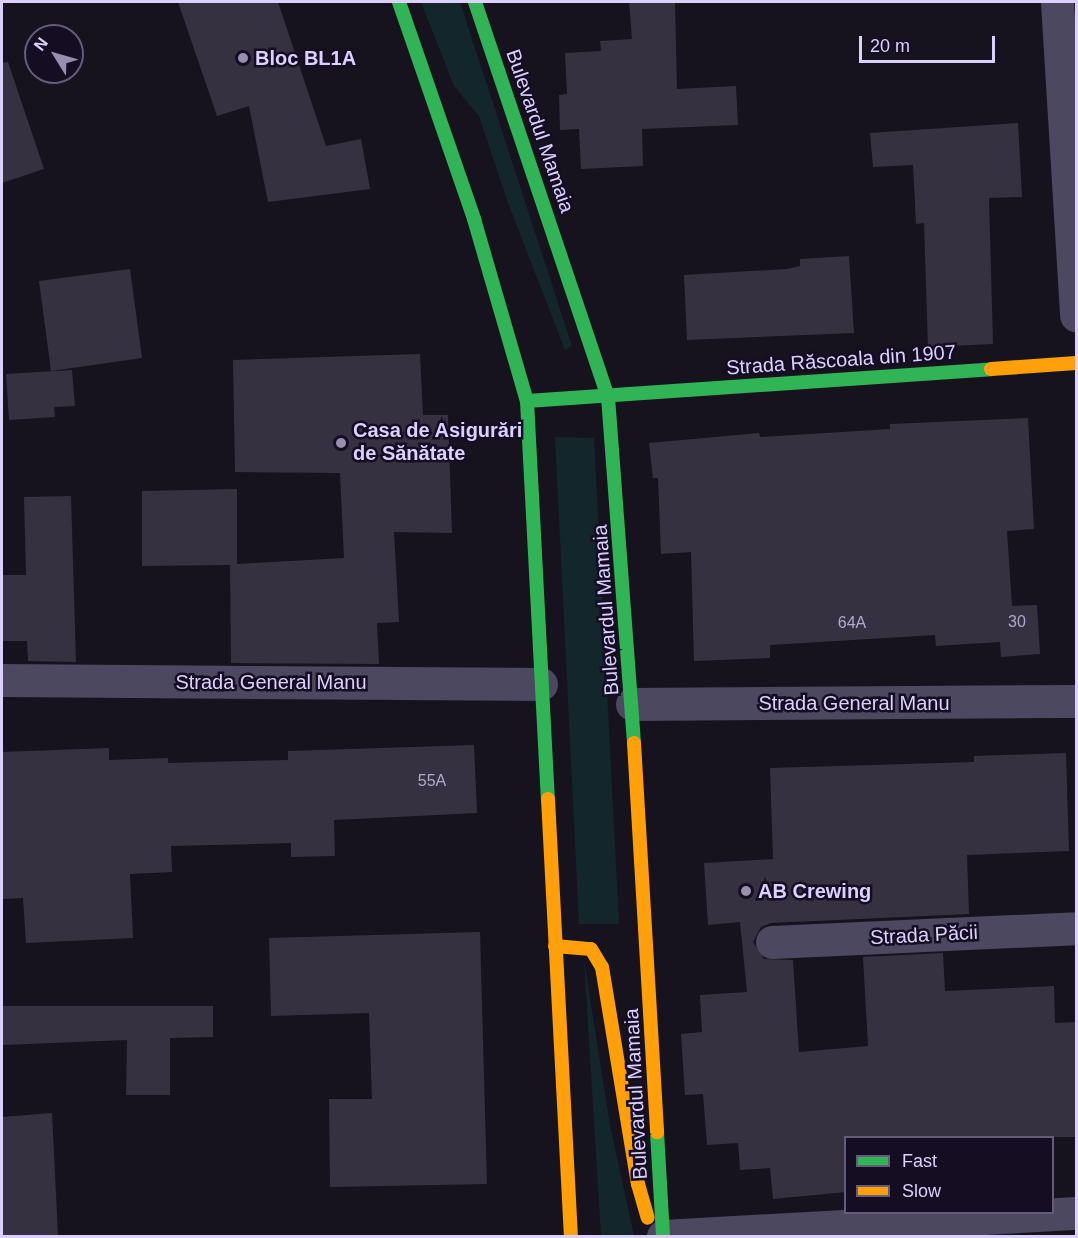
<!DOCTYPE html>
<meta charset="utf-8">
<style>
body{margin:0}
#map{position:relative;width:1078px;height:1238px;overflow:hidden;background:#16131e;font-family:Arial,sans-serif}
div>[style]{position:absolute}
.green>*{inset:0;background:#12262b}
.building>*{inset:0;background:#363140}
.street>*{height:33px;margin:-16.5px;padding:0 16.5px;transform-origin:16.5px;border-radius:16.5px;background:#4c485f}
.fast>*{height:14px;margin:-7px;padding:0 7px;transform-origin:7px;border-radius:7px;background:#30b455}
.slow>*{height:14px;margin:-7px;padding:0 7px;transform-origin:7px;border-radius:7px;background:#ff9f0a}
.dots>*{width:16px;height:16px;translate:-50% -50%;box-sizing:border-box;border:3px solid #150e23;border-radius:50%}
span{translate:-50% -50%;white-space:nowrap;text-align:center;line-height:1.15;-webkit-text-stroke:5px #150e23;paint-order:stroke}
.number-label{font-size:16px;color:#b2a8cf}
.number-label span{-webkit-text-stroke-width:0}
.poi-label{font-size:20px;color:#dcd0ff;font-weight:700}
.left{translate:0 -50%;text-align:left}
.street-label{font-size:20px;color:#dcd0ff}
.frame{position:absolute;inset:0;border:3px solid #dcd0ff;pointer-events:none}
.legend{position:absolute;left:844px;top:1136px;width:210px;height:78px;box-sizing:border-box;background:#150e23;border:2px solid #655c7b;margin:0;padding:8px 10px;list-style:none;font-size:18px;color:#dcd0ff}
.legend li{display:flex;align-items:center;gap:12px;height:30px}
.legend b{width:30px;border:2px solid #655c7b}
.north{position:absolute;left:24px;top:24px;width:60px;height:60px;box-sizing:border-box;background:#150e23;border:2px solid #655c7b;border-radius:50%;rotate:307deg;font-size:16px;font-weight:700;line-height:24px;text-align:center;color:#dcd0ff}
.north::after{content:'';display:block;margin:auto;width:21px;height:27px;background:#978eb0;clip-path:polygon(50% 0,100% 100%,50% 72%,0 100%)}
.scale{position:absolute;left:859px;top:36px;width:136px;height:27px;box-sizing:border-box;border:3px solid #dcd0ff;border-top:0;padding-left:8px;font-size:18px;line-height:21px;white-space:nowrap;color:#dcd0ff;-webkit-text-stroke:4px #150e23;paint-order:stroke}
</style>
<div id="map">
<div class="green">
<div style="clip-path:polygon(421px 2px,460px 2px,572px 346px,565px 350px,508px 203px,479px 116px,454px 86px)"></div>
<div style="clip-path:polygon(555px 437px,594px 438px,619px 924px,579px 924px)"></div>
<div style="clip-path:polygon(584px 960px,610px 1125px,634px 1236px,601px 1236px)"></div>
</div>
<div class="building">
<div style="clip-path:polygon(178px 2px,278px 2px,326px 146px,361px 139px,370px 189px,268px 202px,249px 106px,217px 116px)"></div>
<div style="clip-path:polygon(629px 2px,675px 2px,677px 89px,736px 86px,738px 125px,642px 129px,643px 166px,581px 169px,579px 129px,560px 130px,559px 95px,567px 94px,565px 53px,601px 51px,600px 41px,632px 39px)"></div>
<div style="clip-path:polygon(8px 62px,44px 169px,2px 183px,2px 63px)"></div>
<div style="clip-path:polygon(1018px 123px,1022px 197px,989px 198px,993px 344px,928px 347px,924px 223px,916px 224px,913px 165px,873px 167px,870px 133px)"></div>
<div style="clip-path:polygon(849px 256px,854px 333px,687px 340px,684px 275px,787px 269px,800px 266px,800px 259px)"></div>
<div style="clip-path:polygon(130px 269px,142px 358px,51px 371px,39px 281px)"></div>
<div style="clip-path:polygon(420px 354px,423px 415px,448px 415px,452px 533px,394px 532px,399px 622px,377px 623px,379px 664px,231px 663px,230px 565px,142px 566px,142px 491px,237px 489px,237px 564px,344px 558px,340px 473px,235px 472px,233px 360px)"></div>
<div style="clip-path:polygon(72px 370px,75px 406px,54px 407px,55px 417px,9px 420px,6px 374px)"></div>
<div style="clip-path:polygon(1028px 418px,1034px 529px,1007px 531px,1012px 606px,1037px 605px,1040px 654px,1001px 657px,1000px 642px,936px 646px,935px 635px,770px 645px,770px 658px,694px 661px,691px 552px,661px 554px,658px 478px,653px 478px,649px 443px,759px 433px,760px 437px,890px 429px,890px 424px)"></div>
<div style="clip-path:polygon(71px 496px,76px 662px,28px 661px,27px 641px,2px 641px,2px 575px,26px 575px,24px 497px)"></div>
<div style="clip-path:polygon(474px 745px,477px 813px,334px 820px,335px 856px,291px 857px,291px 843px,171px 846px,172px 872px,130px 874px,133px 938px,26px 943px,23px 898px,2px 899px,2px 752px,109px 748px,109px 760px,168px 758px,168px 763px,288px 760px,288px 751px)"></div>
<div style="clip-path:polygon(1066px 753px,1069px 851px,967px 855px,969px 914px,771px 923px,761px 927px,753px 942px,764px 959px,793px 960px,799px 1052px,868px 1046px,863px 957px,943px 953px,945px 991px,1054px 986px,1055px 1023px,1077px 1022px,1077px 1137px,846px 1137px,846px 1192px,773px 1199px,770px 1168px,740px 1170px,738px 1143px,707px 1145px,703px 1094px,685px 1095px,681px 1034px,702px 1032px,700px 995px,747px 992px,740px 922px,708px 925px,704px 863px,773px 859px,770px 768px,974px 762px,974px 756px)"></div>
<div style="clip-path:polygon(480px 932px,487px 1184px,330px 1187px,329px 1099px,372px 1099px,369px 1013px,271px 1016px,269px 938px)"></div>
<div style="clip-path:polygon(2px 1006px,213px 1006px,213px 1037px,170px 1038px,170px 1095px,126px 1095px,127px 1040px,2px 1045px)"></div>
<div style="clip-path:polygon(52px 1113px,58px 1236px,2px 1236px,2px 1117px)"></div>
</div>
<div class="street">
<div style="left:1057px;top:2px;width:314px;rotate:86.5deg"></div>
<div style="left:2px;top:680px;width:539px;rotate:0.43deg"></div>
<div style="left:632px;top:704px;width:444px;rotate:-0.4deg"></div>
<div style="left:772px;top:942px;width:304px;rotate:-2.6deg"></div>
<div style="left:663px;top:1236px;width:414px;rotate:-3.2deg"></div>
</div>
<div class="fast">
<div style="left:399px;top:2px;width:230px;rotate:70.9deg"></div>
<div style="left:474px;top:219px;width:190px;rotate:73.8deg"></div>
<div style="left:527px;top:401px;width:399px;rotate:87deg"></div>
<div style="left:475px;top:2px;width:417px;rotate:71.4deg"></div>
<div style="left:608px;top:397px;width:347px;rotate:85.7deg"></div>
<div style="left:527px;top:401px;width:465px;rotate:-3.9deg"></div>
<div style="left:657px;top:1132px;width:104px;rotate:86.7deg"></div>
</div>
<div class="slow">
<div style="left:991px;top:369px;width:85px;rotate:-4deg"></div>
<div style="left:634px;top:743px;width:390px;rotate:86.6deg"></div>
<div style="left:548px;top:799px;width:438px;rotate:87deg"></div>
<div style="left:555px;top:946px;width:36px;rotate:5deg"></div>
<div style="left:591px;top:949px;width:21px;rotate:59deg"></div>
<div style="left:602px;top:967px;width:220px;rotate:80.6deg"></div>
<div style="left:638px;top:1184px;width:35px;rotate:74deg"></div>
</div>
<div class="dots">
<div style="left:243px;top:58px;background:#978eb0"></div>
<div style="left:341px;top:443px;background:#978eb0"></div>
<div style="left:746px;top:891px;background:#978eb0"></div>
</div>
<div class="number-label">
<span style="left:1017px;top:622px">30</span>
<span style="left:852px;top:623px">64A</span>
<span style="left:432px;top:781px">55A</span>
</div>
<div class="poi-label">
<span class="left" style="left:255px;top:58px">Bloc BL1A</span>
<span class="left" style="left:353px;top:442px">Casa de Asigurări<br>de Sănătate</span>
<span class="left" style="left:758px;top:891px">AB Crewing</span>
</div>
<div class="street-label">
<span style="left:540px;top:131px;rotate:71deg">Bulevardul Mamaia</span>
<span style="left:841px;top:360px;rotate:-4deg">Strada Răscoala din 1907</span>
<span style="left:606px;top:610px;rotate:-94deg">Bulevardul Mamaia</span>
<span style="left:271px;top:682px">Strada General Manu</span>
<span style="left:854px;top:703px">Strada General Manu</span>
<span style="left:924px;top:935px;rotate:-3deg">Strada Păcii</span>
<span style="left:636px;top:1094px;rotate:-93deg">Bulevardul Mamaia</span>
</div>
<div class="frame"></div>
<ul class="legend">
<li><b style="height:8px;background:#30b455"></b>Fast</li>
<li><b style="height:8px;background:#ff9f0a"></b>Slow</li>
</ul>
<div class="north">N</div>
<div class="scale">20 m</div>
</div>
